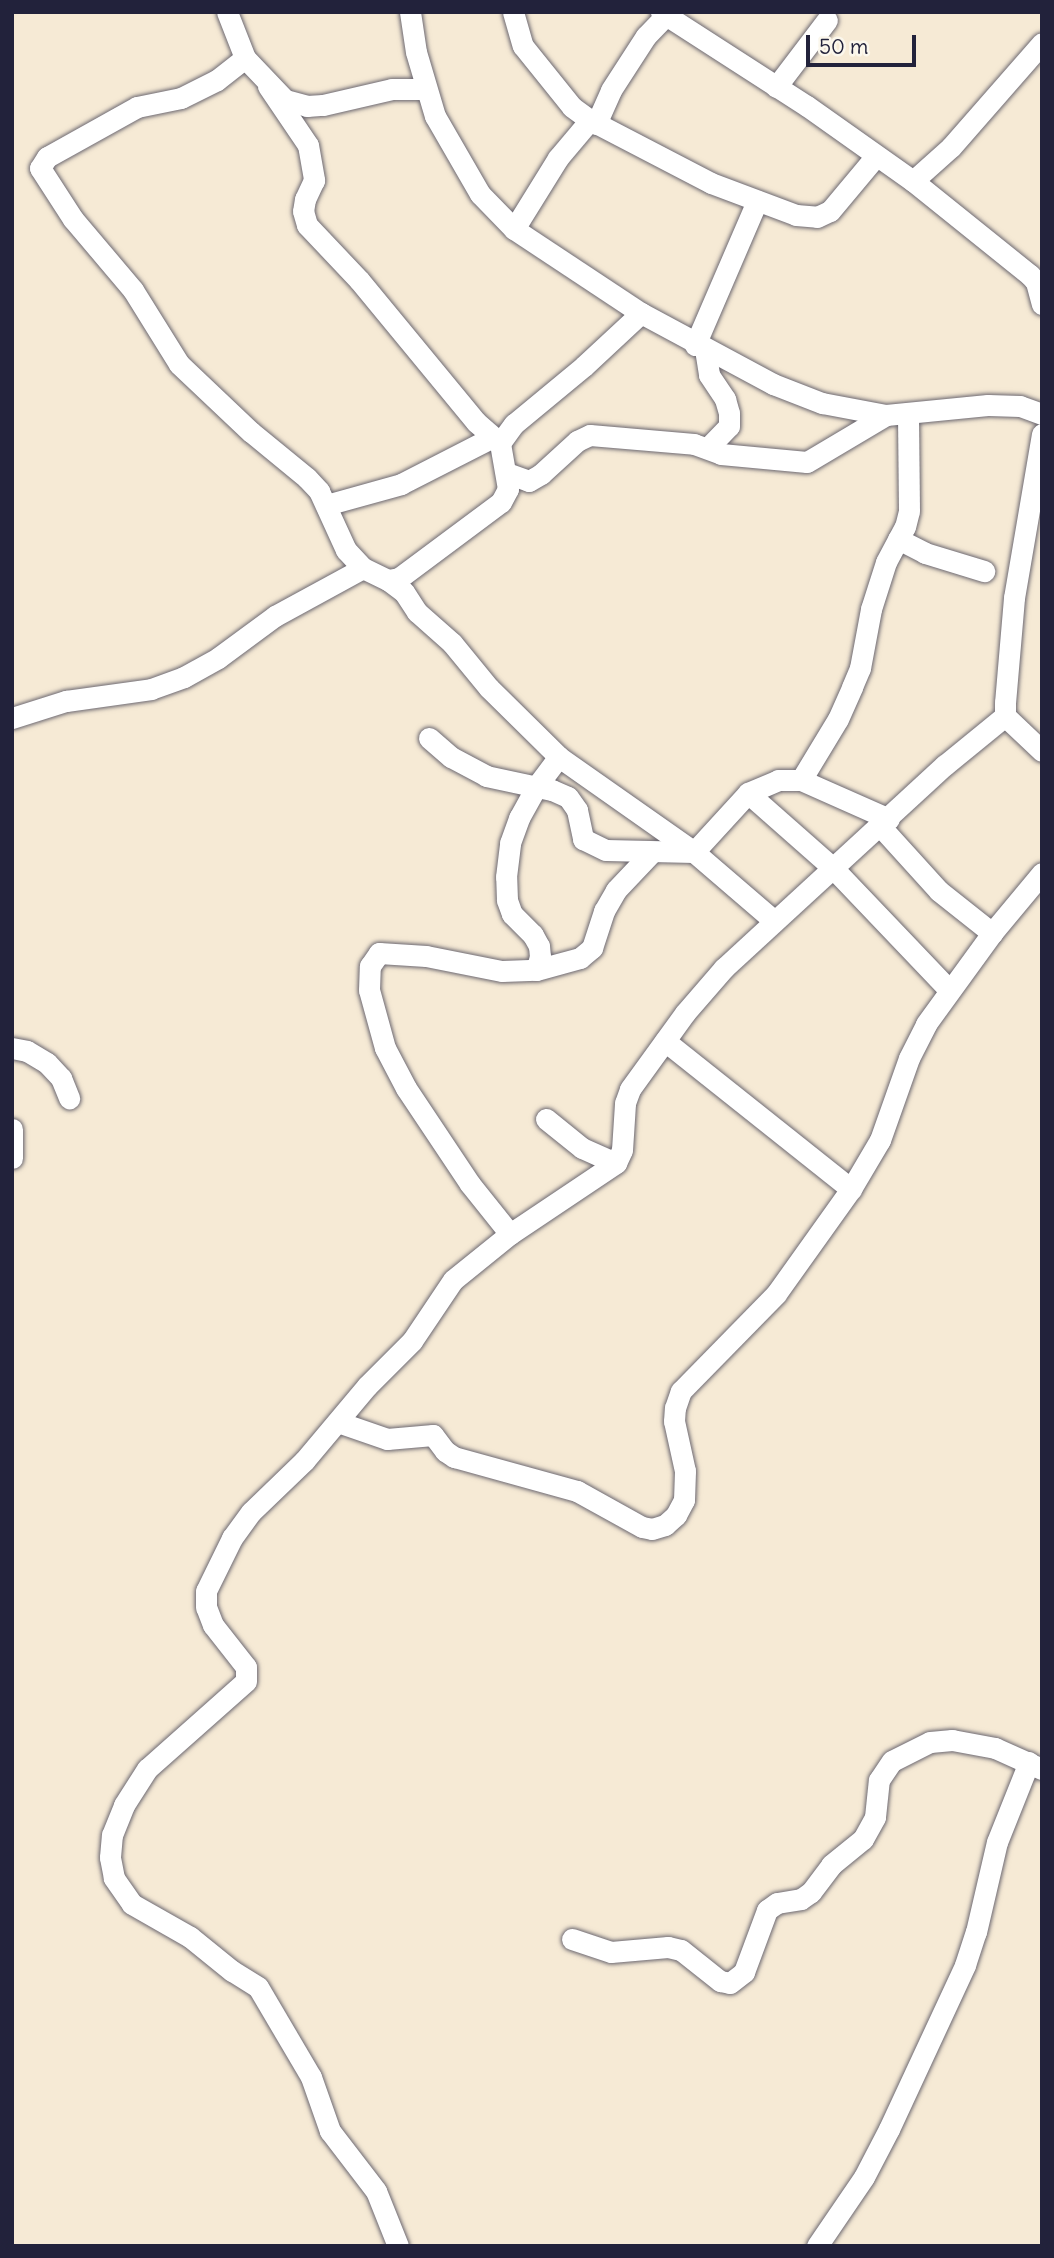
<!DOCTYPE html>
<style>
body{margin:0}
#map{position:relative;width:1054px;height:2258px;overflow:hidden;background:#f6ead5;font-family:Delius,sans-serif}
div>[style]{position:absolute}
.roads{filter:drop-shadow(0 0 2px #6c6871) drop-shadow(0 0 2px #6c6871)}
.minor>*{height:21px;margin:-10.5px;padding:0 10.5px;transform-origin:10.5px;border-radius:10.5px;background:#fff}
span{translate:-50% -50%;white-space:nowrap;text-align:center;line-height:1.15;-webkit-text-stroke:6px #fbf7ec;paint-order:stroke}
.frame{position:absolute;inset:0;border:14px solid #22223b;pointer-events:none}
.scale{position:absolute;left:806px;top:35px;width:110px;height:32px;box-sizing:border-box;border:4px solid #22223b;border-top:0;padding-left:9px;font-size:21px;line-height:24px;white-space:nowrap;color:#22223b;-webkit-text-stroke:5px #fbf7ec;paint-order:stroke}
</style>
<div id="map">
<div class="roads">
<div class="minor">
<div style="left:227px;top:12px;width:49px;rotate:68.6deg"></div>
<div style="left:245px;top:58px;width:58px;rotate:46.4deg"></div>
<div style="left:285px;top:100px;width:23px;rotate:15deg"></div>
<div style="left:307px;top:106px;width:16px;rotate:-4deg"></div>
<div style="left:323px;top:105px;width:71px;rotate:-13.1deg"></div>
<div style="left:392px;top:89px;width:34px"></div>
<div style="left:410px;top:12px;width:40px;rotate:81.5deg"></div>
<div style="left:416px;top:52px;width:67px;rotate:73.5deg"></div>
<div style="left:435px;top:116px;width:90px;rotate:60deg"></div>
<div style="left:480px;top:194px;width:49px;rotate:45.8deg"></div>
<div style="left:514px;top:229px;width:152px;rotate:33.5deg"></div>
<div style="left:641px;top:313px;width:150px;rotate:28.3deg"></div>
<div style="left:773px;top:384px;width:53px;rotate:21.2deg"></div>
<div style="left:822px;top:403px;width:65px;rotate:10.6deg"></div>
<div style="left:886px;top:415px;width:102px;rotate:-5.6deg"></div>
<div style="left:988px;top:405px;width:32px;rotate:2deg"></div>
<div style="left:1020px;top:406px;width:23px;rotate:20deg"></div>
<div style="left:513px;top:12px;width:35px;rotate:74deg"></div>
<div style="left:523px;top:46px;width:78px;rotate:51.2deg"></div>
<div style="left:572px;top:107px;width:22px;rotate:36deg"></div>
<div style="left:590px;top:120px;width:136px;rotate:27.5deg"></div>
<div style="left:711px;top:183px;width:91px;rotate:20.6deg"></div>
<div style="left:796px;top:215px;width:21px;rotate:5deg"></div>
<div style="left:817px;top:217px;width:14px;rotate:-25deg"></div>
<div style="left:830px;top:211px;width:72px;rotate:-50.1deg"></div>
<div style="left:661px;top:12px;width:174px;rotate:32.8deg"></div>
<div style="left:807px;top:106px;width:130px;rotate:35.3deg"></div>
<div style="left:913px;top:181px;width:150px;rotate:38.8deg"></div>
<div style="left:1030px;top:275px;width:9px;rotate:49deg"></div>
<div style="left:1036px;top:282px;width:23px;rotate:75deg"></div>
<div style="left:245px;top:58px;width:36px;rotate:142deg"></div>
<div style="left:217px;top:80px;width:40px;rotate:153.4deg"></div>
<div style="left:181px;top:98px;width:45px;rotate:168.4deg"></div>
<div style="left:137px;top:107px;width:103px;rotate:150.9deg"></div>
<div style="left:47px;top:157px;width:13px;rotate:122deg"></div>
<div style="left:40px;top:168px;width:61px;rotate:57.1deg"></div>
<div style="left:73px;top:219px;width:93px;rotate:49.8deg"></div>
<div style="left:133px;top:290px;width:87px;rotate:58.1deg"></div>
<div style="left:179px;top:364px;width:99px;rotate:43.4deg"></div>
<div style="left:251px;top:432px;width:72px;rotate:39.4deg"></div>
<div style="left:307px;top:478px;width:18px;rotate:47deg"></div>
<div style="left:319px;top:491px;width:65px;rotate:65.4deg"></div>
<div style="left:346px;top:550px;width:25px;rotate:47deg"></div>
<div style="left:363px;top:568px;width:28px;rotate:26deg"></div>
<div style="left:388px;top:580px;width:11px;rotate:-10deg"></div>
<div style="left:399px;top:578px;width:127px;rotate:-36.7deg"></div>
<div style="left:501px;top:502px;width:15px;rotate:-62deg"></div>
<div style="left:508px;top:489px;width:47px;rotate:-99.9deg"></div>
<div style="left:500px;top:443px;width:24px;rotate:-54deg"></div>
<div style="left:514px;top:424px;width:91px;rotate:-39.6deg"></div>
<div style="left:584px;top:366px;width:78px;rotate:-42.9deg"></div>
<div style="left:268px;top:86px;width:71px;rotate:55.9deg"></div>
<div style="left:308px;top:145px;width:36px;rotate:80deg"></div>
<div style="left:314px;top:180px;width:21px;rotate:115deg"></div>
<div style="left:305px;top:199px;width:12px;rotate:99deg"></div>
<div style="left:303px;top:211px;width:15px;rotate:74deg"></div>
<div style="left:307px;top:225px;width:76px;rotate:46.6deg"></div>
<div style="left:359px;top:280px;width:184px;rotate:50.5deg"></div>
<div style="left:476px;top:422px;width:32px;rotate:41deg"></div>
<div style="left:776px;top:87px;width:84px;rotate:-52.7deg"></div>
<div style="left:596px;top:124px;width:37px;rotate:-66deg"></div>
<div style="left:611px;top:90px;width:64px;rotate:-57.1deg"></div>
<div style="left:646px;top:36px;width:33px;rotate:-46deg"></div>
<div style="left:913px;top:181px;width:51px;rotate:-41.8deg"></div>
<div style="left:951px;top:147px;width:138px;rotate:-48.8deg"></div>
<div style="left:514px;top:229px;width:84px;rotate:-58.2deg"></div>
<div style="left:558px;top:158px;width:50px;rotate:-49.9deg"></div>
<div style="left:695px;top:345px;width:157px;rotate:-66.7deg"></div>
<div style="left:705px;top:349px;width:26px;rotate:81deg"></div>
<div style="left:709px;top:375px;width:29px;rotate:56deg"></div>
<div style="left:725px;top:399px;width:15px;rotate:74deg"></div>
<div style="left:729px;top:413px;width:13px;rotate:90deg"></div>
<div style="left:729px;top:426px;width:30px;rotate:134deg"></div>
<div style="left:1042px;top:434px;width:166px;rotate:99.7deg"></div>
<div style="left:1014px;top:598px;width:104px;rotate:94.9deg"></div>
<div style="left:1005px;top:702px;width:14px;rotate:90deg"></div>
<div style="left:1005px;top:716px;width:51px;rotate:43.4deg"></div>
<div style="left:507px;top:473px;width:23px;rotate:20deg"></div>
<div style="left:529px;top:481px;width:14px;rotate:-30deg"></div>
<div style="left:541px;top:474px;width:49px;rotate:-42.5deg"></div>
<div style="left:577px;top:441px;width:14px;rotate:-25deg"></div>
<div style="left:590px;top:435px;width:104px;rotate:4.9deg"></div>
<div style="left:694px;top:444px;width:29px;rotate:20deg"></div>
<div style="left:721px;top:454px;width:86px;rotate:5.3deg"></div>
<div style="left:807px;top:462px;width:92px;rotate:-30.7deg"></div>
<div style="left:326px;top:505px;width:78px;rotate:-15.6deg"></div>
<div style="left:401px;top:484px;width:103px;rotate:-27.1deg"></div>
<div style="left:898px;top:539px;width:30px;rotate:27deg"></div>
<div style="left:925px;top:553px;width:62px;rotate:17deg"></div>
<div style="left:388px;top:580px;width:20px;rotate:37deg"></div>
<div style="left:404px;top:592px;width:24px;rotate:57deg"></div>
<div style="left:417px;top:612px;width:47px;rotate:41.5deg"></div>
<div style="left:452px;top:643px;width:58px;rotate:50.6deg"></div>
<div style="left:489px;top:688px;width:98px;rotate:44.6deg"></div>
<div style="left:559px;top:757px;width:165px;rotate:35.1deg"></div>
<div style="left:694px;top:852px;width:104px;rotate:40.7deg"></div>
<div style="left:12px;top:718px;width:57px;rotate:-17.5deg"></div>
<div style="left:66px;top:701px;width:86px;rotate:-8deg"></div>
<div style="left:151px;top:689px;width:35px;rotate:-20deg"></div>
<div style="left:184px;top:677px;width:39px;rotate:-29deg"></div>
<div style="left:218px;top:658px;width:71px;rotate:-36.4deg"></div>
<div style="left:275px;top:616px;width:100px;rotate:-28.6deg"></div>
<div style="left:429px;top:738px;width:29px;rotate:41deg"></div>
<div style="left:451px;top:757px;width:40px;rotate:28deg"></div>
<div style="left:486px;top:776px;width:67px;rotate:12deg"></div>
<div style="left:552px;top:790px;width:17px;rotate:24deg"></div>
<div style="left:568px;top:797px;width:16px;rotate:55deg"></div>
<div style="left:577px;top:810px;width:30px;rotate:78deg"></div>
<div style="left:583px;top:839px;width:25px;rotate:26deg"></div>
<div style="left:606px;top:850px;width:88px;rotate:1.3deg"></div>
<div style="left:694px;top:852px;width:80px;rotate:-47.5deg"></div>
<div style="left:748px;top:793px;width:33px;rotate:-23deg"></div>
<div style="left:778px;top:780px;width:23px"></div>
<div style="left:801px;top:780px;width:96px;rotate:23.9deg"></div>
<div style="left:801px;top:780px;width:71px;rotate:-58.8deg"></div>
<div style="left:838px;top:719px;width:35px;rotate:-66deg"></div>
<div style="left:852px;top:687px;width:21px;rotate:-67deg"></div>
<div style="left:860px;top:668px;width:60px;rotate:-79.4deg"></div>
<div style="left:871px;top:609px;width:49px;rotate:-72.3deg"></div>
<div style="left:886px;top:562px;width:40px;rotate:-62deg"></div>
<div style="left:905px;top:527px;width:16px;rotate:-76deg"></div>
<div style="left:909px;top:511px;width:98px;rotate:-90.6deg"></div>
<div style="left:748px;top:793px;width:112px;rotate:41.4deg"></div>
<div style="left:832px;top:867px;width:170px;rotate:46.4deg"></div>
<div style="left:881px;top:827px;width:86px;rotate:47.8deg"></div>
<div style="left:939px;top:891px;width:68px;rotate:38.4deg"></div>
<div style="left:536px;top:970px;width:14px;rotate:-73deg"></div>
<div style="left:540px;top:957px;width:11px;rotate:-95deg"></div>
<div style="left:539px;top:946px;width:13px;rotate:-119deg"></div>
<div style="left:533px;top:935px;width:30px;rotate:-135deg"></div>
<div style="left:512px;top:914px;width:15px;rotate:-110deg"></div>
<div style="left:507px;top:900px;width:23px;rotate:-92deg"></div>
<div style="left:506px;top:877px;width:34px;rotate:-83deg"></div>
<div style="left:510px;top:843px;width:27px;rotate:-70deg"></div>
<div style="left:519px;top:818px;width:35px;rotate:-61deg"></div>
<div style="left:536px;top:787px;width:38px;rotate:-53deg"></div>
<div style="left:665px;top:1041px;width:238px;rotate:38.5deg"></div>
<div style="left:12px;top:1048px;width:15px;rotate:11deg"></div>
<div style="left:27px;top:1051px;width:23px;rotate:31deg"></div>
<div style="left:47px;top:1063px;width:21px;rotate:47deg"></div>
<div style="left:61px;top:1078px;width:22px;rotate:68deg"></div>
<div style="left:546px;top:1119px;width:46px;rotate:38.9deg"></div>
<div style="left:582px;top:1148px;width:37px;rotate:24deg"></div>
<div style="left:12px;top:1129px;width:29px;rotate:90deg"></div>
<div style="left:510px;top:1234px;width:64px;rotate:-128.7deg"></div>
<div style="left:470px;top:1184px;width:115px;rotate:-123.7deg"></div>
<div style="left:406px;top:1088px;width:45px;rotate:-117.7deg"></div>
<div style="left:385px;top:1048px;width:60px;rotate:-105.4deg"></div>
<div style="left:369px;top:990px;width:24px;rotate:-88deg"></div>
<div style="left:370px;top:966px;width:16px;rotate:-55deg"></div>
<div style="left:379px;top:953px;width:47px;rotate:3.7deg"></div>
<div style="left:426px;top:956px;width:77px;rotate:11.2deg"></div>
<div style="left:502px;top:971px;width:34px;rotate:-2deg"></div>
<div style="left:536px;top:970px;width:46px;rotate:-15.3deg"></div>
<div style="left:580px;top:958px;width:16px;rotate:-40deg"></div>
<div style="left:592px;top:948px;width:39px;rotate:-72deg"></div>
<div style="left:604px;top:911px;width:24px;rotate:-60deg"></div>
<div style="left:616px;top:890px;width:52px;rotate:-46.5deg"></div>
<div style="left:338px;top:1422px;width:52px;rotate:19.1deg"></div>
<div style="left:387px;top:1439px;width:46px;rotate:-5deg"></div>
<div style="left:433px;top:1435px;width:20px;rotate:53deg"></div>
<div style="left:445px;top:1451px;width:11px;rotate:34deg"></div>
<div style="left:454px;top:1457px;width:128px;rotate:15.5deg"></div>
<div style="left:577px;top:1491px;width:74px;rotate:29deg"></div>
<div style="left:642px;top:1527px;width:10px;rotate:11deg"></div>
<div style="left:652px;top:1529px;width:14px;rotate:-17deg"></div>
<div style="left:665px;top:1525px;width:15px;rotate:-42deg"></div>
<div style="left:676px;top:1515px;width:17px;rotate:-62deg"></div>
<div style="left:684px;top:1500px;width:29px;rotate:-88deg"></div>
<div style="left:685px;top:1471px;width:51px;rotate:-102.4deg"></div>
<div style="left:674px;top:1421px;width:13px;rotate:-86deg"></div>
<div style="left:675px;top:1408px;width:18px;rotate:-71deg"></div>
<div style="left:681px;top:1391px;width:136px;rotate:-45.6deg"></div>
<div style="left:776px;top:1294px;width:129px;rotate:-54.5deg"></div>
<div style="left:851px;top:1189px;width:57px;rotate:-59.4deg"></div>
<div style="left:880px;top:1140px;width:87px;rotate:-70.5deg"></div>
<div style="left:909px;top:1058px;width:38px;rotate:-63deg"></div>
<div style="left:926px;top:1024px;width:112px;rotate:-54deg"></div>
<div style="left:992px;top:933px;width:78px;rotate:-50.2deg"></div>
<div style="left:572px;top:1939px;width:41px;rotate:18.4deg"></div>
<div style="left:611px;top:1952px;width:57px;rotate:-5deg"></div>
<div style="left:668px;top:1947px;width:13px;rotate:13deg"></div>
<div style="left:681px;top:1950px;width:50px;rotate:38.5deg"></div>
<div style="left:720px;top:1981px;width:10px;rotate:11deg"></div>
<div style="left:730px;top:1983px;width:18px;rotate:-38deg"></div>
<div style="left:744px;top:1972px;width:66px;rotate:-69.6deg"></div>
<div style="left:767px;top:1910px;width:12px;rotate:-35deg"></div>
<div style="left:777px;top:1903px;width:24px;rotate:-9deg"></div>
<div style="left:801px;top:1899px;width:12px;rotate:-35deg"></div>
<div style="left:811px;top:1892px;width:34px;rotate:-53deg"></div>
<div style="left:831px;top:1865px;width:41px;rotate:-39.1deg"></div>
<div style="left:863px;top:1839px;width:25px;rotate:-61deg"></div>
<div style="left:875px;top:1817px;width:37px;rotate:-84deg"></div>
<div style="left:879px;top:1780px;width:23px;rotate:-56deg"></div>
<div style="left:892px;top:1761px;width:42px;rotate:-26.6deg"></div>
<div style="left:930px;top:1742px;width:22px;rotate:-5deg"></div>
<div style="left:952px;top:1740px;width:44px;rotate:10.5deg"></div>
<div style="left:995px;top:1748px;width:51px;rotate:24.1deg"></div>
<div style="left:398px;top:2246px;width:59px;rotate:-111.8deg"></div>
<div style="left:376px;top:2191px;width:76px;rotate:-127.5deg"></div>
<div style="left:330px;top:2131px;width:57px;rotate:-109.4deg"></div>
<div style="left:311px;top:2077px;width:104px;rotate:-120.5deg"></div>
<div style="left:258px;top:1987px;width:31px;rotate:-148deg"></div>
<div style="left:232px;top:1971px;width:54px;rotate:-141deg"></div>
<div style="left:190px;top:1937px;width:67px;rotate:-150.4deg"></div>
<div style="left:132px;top:1904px;width:32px;rotate:-125deg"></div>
<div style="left:114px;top:1878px;width:21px;rotate:-101deg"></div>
<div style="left:110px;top:1857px;width:22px;rotate:-85deg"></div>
<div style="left:112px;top:1835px;width:32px;rotate:-68deg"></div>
<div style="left:124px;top:1805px;width:43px;rotate:-57.4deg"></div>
<div style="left:147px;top:1769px;width:132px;rotate:-41.6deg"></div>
<div style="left:246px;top:1681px;width:14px;rotate:-90deg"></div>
<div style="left:246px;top:1667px;width:53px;rotate:-128.2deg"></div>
<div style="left:213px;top:1625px;width:19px;rotate:-111deg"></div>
<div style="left:206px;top:1607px;width:16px;rotate:-90deg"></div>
<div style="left:206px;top:1591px;width:59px;rotate:-63.9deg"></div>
<div style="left:232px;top:1538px;width:32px;rotate:-54deg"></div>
<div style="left:251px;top:1512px;width:74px;rotate:-43.9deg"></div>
<div style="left:304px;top:1461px;width:98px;rotate:-50deg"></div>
<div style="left:367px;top:1386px;width:64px;rotate:-45deg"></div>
<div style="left:412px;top:1341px;width:73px;rotate:-56.1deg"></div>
<div style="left:453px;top:1280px;width:73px;rotate:-38.9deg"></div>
<div style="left:510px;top:1234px;width:128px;rotate:-33.8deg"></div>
<div style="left:616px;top:1163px;width:14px;rotate:-65deg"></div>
<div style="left:622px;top:1150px;width:47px;rotate:-86.3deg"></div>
<div style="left:625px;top:1103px;width:15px;rotate:-70deg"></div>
<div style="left:630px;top:1089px;width:94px;rotate:-54.1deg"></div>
<div style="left:685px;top:1013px;width:60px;rotate:-49.1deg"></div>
<div style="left:724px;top:968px;width:300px;rotate:-42.6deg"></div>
<div style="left:945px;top:765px;width:77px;rotate:-39.2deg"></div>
<div style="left:817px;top:2246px;width:83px;rotate:-55.7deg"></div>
<div style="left:864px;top:2177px;width:54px;rotate:-62.5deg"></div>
<div style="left:889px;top:2129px;width:181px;rotate:-65.1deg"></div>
<div style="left:965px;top:1965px;width:35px;rotate:-72deg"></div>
<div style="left:976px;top:1932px;width:92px;rotate:-76.9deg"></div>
<div style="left:997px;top:1842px;width:86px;rotate:-68.2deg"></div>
</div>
</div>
<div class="frame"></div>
<div class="scale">50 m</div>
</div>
